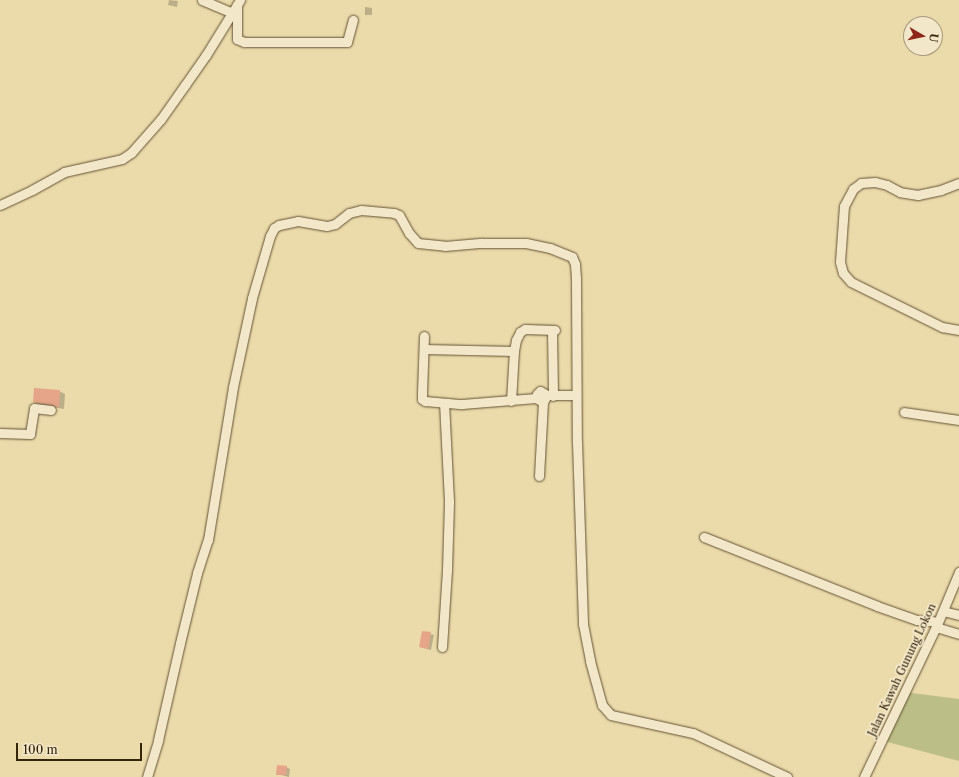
<!DOCTYPE html>
<style>
body{margin:0}
#map{position:relative;width:959px;height:777px;overflow:hidden;background:#ebdaaa;font-family:"Libre Caslon Text",serif}
div>[style]{position:absolute}
.green>*{inset:0;background:#bbbe86}
.shadow>*{inset:0;background:#0003}
.building>*{inset:0;background:#e6a588}
.roads{filter:drop-shadow(0 0 1px #635234) drop-shadow(0 0 1px #635234)}
.minor>*{height:9px;margin:-4.5px;padding:0 4.5px;transform-origin:4.5px;border-radius:4.5px;background:#f2e7c8}
span{translate:-50% -50%;white-space:nowrap;text-align:center;line-height:1.15;-webkit-text-stroke:3.5px #f2e7c8;paint-order:stroke}
.street-label{font-size:11px;color:#36250d}
.north{position:absolute;left:903px;top:16px;width:40px;height:40px;box-sizing:border-box;background:#f2e7c8;border:1px solid #a7997d;border-radius:50%;rotate:99deg;font-size:11px;font-weight:700;line-height:16px;text-align:center;color:#36250d}
.north::after{content:'';display:block;margin:auto;width:14px;height:18px;background:#8f2418;clip-path:polygon(50% 0,100% 100%,50% 72%,0 100%)}
.scale{position:absolute;left:16px;top:743px;width:126px;height:18px;box-sizing:border-box;border:2px solid #36250d;border-top:0;padding-left:5px;font-size:12px;line-height:14px;white-space:nowrap;color:#36250d;-webkit-text-stroke:3px #f2e7c8;paint-order:stroke}
</style>
<div id="map">
<div class="green">
<div style="clip-path:polygon(904px 692px,959px 699px,959px 761px,880px 740px)"></div>
</div>
<div class="shadow">
<div style="clip-path:polygon(169px 0,178px 1px,177px 7px,168px 5px)"></div>
<div style="clip-path:polygon(365px 7px,372px 8px,372px 15px,365px 15px)"></div>
<div style="clip-path:polygon(59px 391px,65px 394px,64px 409px,39px 405px,34px 402px)"></div>
<div style="clip-path:polygon(423px 632px,434px 635px,431px 650px,420px 647px)"></div>
<div style="clip-path:polygon(286px 767px,290px 769px,289px 777px,277px 774px)"></div>
</div>
<div class="building">
<div style="clip-path:polygon(34px 388px,60px 390px,59px 407px,33px 402px)"></div>
<div style="clip-path:polygon(422px 631px,431px 632px,428px 649px,419px 647px)"></div>
<div style="clip-path:polygon(277px 765px,287px 766px,286px 775px,276px 775px)"></div>
</div>
<div class="roads">
<div class="minor">
<div style="left:202px;top:0;width:33px;rotate:23deg"></div>
<div style="left:237px;top:5px;width:34px;rotate:90deg"></div>
<div style="left:237px;top:39px;width:8px;rotate:23deg"></div>
<div style="left:244px;top:42px;width:103px"></div>
<div style="left:347px;top:42px;width:23px;rotate:-75deg"></div>
<div style="left:959px;top:183px;width:19px;rotate:159deg"></div>
<div style="left:941px;top:190px;width:24px;rotate:168deg"></div>
<div style="left:918px;top:195px;width:18px;rotate:-171deg"></div>
<div style="left:900px;top:192px;width:15px;rotate:-152deg"></div>
<div style="left:887px;top:185px;width:12px;rotate:-166deg"></div>
<div style="left:875px;top:182px;width:14px;rotate:176deg"></div>
<div style="left:861px;top:183px;width:10px;rotate:143deg"></div>
<div style="left:853px;top:189px;width:19px;rotate:118deg"></div>
<div style="left:844px;top:206px;width:56px;rotate:94.1deg"></div>
<div style="left:840px;top:262px;width:11px;rotate:75deg"></div>
<div style="left:843px;top:273px;width:12px;rotate:48deg"></div>
<div style="left:851px;top:282px;width:102px;rotate:26.3deg"></div>
<div style="left:942px;top:327px;width:17px;rotate:10deg"></div>
<div style="left:0;top:205px;width:35px;rotate:-25deg"></div>
<div style="left:32px;top:190px;width:37px;rotate:-29deg"></div>
<div style="left:64px;top:172px;width:59px;rotate:-12.6deg"></div>
<div style="left:122px;top:159px;width:11px;rotate:-34deg"></div>
<div style="left:131px;top:153px;width:45px;rotate:-48.6deg"></div>
<div style="left:161px;top:119px;width:42px;rotate:-54.8deg"></div>
<div style="left:185px;top:85px;width:37px;rotate:-55deg"></div>
<div style="left:206px;top:55px;width:65px;rotate:-58.3deg"></div>
<div style="left:552px;top:330px;width:66px;rotate:89.1deg"></div>
<div style="left:424px;top:336px;width:58px;rotate:92deg"></div>
<div style="left:422px;top:394px;width:5px;rotate:90deg"></div>
<div style="left:422px;top:399px;width:4px;rotate:34deg"></div>
<div style="left:425px;top:401px;width:37px;rotate:5deg"></div>
<div style="left:462px;top:404px;width:74px;rotate:-4.6deg"></div>
<div style="left:536px;top:398px;width:8px;rotate:30deg"></div>
<div style="left:543px;top:402px;width:8px;rotate:-60deg"></div>
<div style="left:547px;top:395px;width:8px;rotate:-150deg"></div>
<div style="left:540px;top:391px;width:4px;rotate:135deg"></div>
<div style="left:537px;top:394px;width:4px;rotate:104deg"></div>
<div style="left:424px;top:349px;width:90px;rotate:1.3deg"></div>
<div style="left:548px;top:395px;width:28px"></div>
<div style="left:511px;top:401px;width:50px;rotate:-86.6deg"></div>
<div style="left:514px;top:351px;width:11px;rotate:-80deg"></div>
<div style="left:516px;top:340px;width:9px;rotate:-63deg"></div>
<div style="left:520px;top:332px;width:6px;rotate:-31deg"></div>
<div style="left:525px;top:329px;width:30px;rotate:2deg"></div>
<div style="left:904px;top:412px;width:56px;rotate:8.3deg"></div>
<div style="left:0;top:433px;width:30px;rotate:2deg"></div>
<div style="left:30px;top:434px;width:26px;rotate:-81deg"></div>
<div style="left:34px;top:408px;width:17px;rotate:7deg"></div>
<div style="left:539px;top:476px;width:74px;rotate:-86.9deg"></div>
<div style="left:704px;top:537px;width:186px;rotate:21.7deg"></div>
<div style="left:877px;top:606px;width:42px;rotate:19.3deg"></div>
<div style="left:917px;top:620px;width:21px;rotate:5deg"></div>
<div style="left:943px;top:611px;width:16px;rotate:14deg"></div>
<div style="left:936px;top:627px;width:24px;rotate:17deg"></div>
<div style="left:442px;top:647px;width:77px;rotate:-86.3deg"></div>
<div style="left:447px;top:570px;width:69px;rotate:-88.3deg"></div>
<div style="left:449px;top:501px;width:98px;rotate:-92.9deg"></div>
<div style="left:147px;top:777px;width:39px;rotate:-73deg"></div>
<div style="left:158px;top:740px;width:99px;rotate:-77.2deg"></div>
<div style="left:180px;top:643px;width:72px;rotate:-76.3deg"></div>
<div style="left:197px;top:573px;width:35px;rotate:-72deg"></div>
<div style="left:208px;top:540px;width:155px;rotate:-80.7deg"></div>
<div style="left:233px;top:387px;width:91px;rotate:-77.9deg"></div>
<div style="left:252px;top:298px;width:65px;rotate:-73.8deg"></div>
<div style="left:270px;top:236px;width:9px;rotate:-63deg"></div>
<div style="left:274px;top:228px;width:6px;rotate:-31deg"></div>
<div style="left:279px;top:225px;width:19px;rotate:-12deg"></div>
<div style="left:298px;top:221px;width:29px;rotate:10deg"></div>
<div style="left:327px;top:226px;width:8px;rotate:-14deg"></div>
<div style="left:335px;top:224px;width:18px;rotate:-38deg"></div>
<div style="left:349px;top:213px;width:12px;rotate:-14deg"></div>
<div style="left:361px;top:210px;width:33px;rotate:5deg"></div>
<div style="left:394px;top:213px;width:5px;rotate:22deg"></div>
<div style="left:399px;top:215px;width:21px;rotate:61deg"></div>
<div style="left:409px;top:233px;width:13px;rotate:48deg"></div>
<div style="left:418px;top:243px;width:27px;rotate:6deg"></div>
<div style="left:445px;top:246px;width:37px;rotate:-5deg"></div>
<div style="left:482px;top:243px;width:44px"></div>
<div style="left:526px;top:243px;width:25px;rotate:12deg"></div>
<div style="left:550px;top:248px;width:24px;rotate:22deg"></div>
<div style="left:572px;top:257px;width:8px;rotate:67deg"></div>
<div style="left:575px;top:264px;width:14px;rotate:86deg"></div>
<div style="left:576px;top:278px;width:164px;rotate:89.7deg"></div>
<div style="left:577px;top:442px;width:182px;rotate:88.1deg"></div>
<div style="left:583px;top:624px;width:38px;rotate:79deg"></div>
<div style="left:590px;top:661px;width:46px;rotate:74.7deg"></div>
<div style="left:602px;top:705px;width:13px;rotate:48deg"></div>
<div style="left:611px;top:715px;width:84px;rotate:12.4deg"></div>
<div style="left:693px;top:733px;width:104px;rotate:25.1deg"></div>
<div style="left:864px;top:777px;width:166px;rotate:-64.4deg"></div>
<div style="left:936px;top:627px;width:60px;rotate:-67.3deg"></div>
</div>
</div>
<div class="street-label">
<span style="left:902px;top:670px;rotate:-65deg">Jalan Kawah Gunung Lokon</span>
</div>
<div class="north">U</div>
<div class="scale">100 m</div>
</div>
